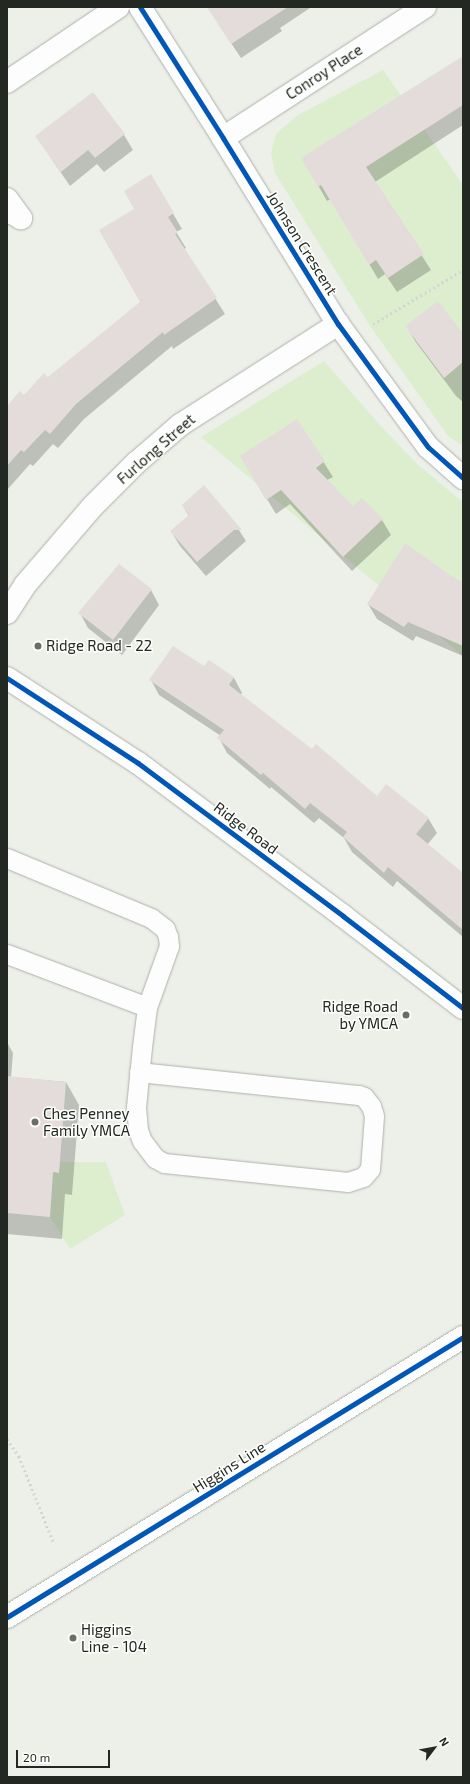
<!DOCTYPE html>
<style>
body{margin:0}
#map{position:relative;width:470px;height:1784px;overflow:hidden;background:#ecf0e8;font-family:"Exo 2",sans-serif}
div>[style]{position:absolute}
.green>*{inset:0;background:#ddeecf}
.shadow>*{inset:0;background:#0003}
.building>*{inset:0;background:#e4dcda}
.path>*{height:2.5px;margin-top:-1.25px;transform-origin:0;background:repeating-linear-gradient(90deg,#d5d6d4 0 2px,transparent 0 5px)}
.roads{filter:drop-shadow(0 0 1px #aeb1ab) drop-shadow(0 0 1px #aeb1ab)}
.service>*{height:19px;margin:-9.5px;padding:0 9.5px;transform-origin:9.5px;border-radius:9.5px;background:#fcfdfc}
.minor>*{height:22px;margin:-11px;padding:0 11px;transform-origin:11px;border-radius:11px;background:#fcfdfc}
.tertiary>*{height:22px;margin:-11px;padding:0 11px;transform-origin:11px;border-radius:11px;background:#fcfdfc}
.cycleway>*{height:5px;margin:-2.5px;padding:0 2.5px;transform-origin:2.5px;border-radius:2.5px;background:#0057b8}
.dots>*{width:11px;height:11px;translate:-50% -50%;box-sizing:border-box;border:2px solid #fdfffc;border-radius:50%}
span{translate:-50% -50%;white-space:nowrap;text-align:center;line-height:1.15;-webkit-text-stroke:3px #fdfffc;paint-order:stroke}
.street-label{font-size:15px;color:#242822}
.poi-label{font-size:15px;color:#242822}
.left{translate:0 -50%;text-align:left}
.right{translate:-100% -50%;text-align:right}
.frame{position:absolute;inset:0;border:8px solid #242822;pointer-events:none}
.north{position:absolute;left:414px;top:1728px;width:40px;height:40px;-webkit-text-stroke:3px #fdfffc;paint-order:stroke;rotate:58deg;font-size:11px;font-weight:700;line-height:16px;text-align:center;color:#242822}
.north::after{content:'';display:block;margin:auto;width:14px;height:18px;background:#242822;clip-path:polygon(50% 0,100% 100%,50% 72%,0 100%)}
.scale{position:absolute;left:16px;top:1750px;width:94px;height:18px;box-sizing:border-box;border:2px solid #242822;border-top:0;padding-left:5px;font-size:12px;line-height:14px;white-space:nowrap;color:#242822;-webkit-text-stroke:3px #fdfffc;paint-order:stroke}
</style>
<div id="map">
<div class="green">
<div style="clip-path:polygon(383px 70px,463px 185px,463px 446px,448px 436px,370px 326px,275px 173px,271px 153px,276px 134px,298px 115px)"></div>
<div style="clip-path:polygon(324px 361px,379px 424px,417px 464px,463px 502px,463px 656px,201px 437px)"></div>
<div style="clip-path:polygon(60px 1162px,106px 1162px,125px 1215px,70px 1249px,50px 1217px,53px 1172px,59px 1172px)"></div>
</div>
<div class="shadow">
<div style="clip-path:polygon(215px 7px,309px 7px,310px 8px,280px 28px,282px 31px,241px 58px,219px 25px)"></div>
<div style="clip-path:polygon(463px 57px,463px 125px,375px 182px,431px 270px,397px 292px,385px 274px,378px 279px,331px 199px,327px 201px,311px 173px)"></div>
<div style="clip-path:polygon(93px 94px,124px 135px,133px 150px,104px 172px,97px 164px,70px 186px,36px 136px)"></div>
<div style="clip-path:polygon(151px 176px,182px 229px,176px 232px,186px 248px,184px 249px,225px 314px,173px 349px,172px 346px,84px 419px,58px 448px,53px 444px,33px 466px,30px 464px,7px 490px,7px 407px,48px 378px,142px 303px,135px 209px)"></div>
<div style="clip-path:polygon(407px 327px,463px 335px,463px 402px,456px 396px,415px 341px)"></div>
<div style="clip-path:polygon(297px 420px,333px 477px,327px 480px,353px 507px,362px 499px,382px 520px,391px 535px,352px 571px,290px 504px,276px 514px,250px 471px)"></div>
<div style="clip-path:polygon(183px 506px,237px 527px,246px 541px,206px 576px,180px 546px,171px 531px,189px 516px)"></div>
<div style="clip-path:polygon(452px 578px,463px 583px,463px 656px,416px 636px,413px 641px,377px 619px,368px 604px)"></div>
<div style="clip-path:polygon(151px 590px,159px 605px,122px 655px,88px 628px,80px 613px)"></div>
<div style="clip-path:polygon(209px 661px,234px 678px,242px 693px,240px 695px,312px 751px,377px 797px,428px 818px,437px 833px,427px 845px,463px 874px,463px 937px,397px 881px,393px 887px,352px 852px,344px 838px,319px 818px,314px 823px,271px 787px,270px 789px,227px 753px,219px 738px,221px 736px,159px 695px,151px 680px,204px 668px)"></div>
<div style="clip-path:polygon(7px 1042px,13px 1053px,11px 1077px,66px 1082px,79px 1105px,72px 1195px,65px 1194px,62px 1239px,7px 1234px)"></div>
</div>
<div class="building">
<div style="clip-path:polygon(207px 7px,288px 7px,231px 44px)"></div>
<div style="clip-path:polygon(463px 56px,463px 105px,366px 167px,424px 254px,388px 278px,376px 260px,369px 265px,321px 185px,318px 187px,301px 158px)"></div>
<div style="clip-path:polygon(93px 92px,125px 134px,95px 158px,88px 150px,61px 172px,35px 136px)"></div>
<div style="clip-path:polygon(151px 174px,174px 213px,168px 217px,178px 233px,175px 234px,217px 298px,164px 335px,163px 332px,76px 404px,50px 434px,45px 430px,24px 452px,21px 450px,7px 466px,7px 406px,20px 391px,24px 395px,44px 373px,48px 377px,140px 302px,99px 230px,134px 209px,124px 191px)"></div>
<div style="clip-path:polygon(438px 301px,463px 333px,463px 362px,444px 378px,405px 326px)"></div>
<div style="clip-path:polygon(297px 419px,325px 461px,316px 468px,353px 506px,362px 498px,383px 519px,343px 557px,281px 490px,266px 500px,240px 456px)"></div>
<div style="clip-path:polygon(204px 485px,242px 530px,234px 530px,197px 562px,170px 531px,189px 515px,182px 505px)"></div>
<div style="clip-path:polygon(405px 543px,453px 577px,463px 582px,463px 646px,408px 622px,404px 627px,367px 604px)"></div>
<div style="clip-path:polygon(119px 564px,152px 589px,113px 640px,78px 613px)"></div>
<div style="clip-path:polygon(173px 646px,204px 666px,209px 660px,234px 677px,229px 685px,312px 749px,316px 744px,377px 796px,386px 784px,429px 818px,416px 834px,463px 873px,463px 930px,388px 867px,384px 873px,343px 837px,347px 832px,310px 803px,305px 809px,263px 773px,261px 775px,217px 738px,224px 730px,149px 680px)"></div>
<div style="clip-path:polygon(7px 1076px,66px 1082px,59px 1173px,53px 1172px,50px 1217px,7px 1213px)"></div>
</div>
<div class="path">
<div style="left:373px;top:324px;width:105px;rotate:-31deg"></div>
<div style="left:7px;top:1439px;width:21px;rotate:55deg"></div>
<div style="left:19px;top:1456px;width:92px;rotate:68.2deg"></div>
</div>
<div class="roads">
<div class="service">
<div style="left:7px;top:858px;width:156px;rotate:22.6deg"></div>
<div style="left:151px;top:918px;width:18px;rotate:38deg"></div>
<div style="left:165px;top:929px;width:9px;rotate:69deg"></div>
<div style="left:168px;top:937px;width:9px;rotate:84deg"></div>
<div style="left:169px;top:946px;width:65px;rotate:109.8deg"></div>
<div style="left:147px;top:1007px;width:150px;rotate:-159.3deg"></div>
<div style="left:139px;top:1072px;width:221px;rotate:6deg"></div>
<div style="left:359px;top:1095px;width:5px;rotate:22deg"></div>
<div style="left:364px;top:1097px;width:11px;rotate:52deg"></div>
<div style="left:371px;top:1106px;width:10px;rotate:73deg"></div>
<div style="left:374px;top:1116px;width:53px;rotate:94.3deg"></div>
<div style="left:370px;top:1169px;width:11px;rotate:131deg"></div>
<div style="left:363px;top:1177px;width:16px;rotate:162deg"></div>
<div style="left:348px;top:1182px;width:185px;rotate:-174.1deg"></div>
<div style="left:164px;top:1163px;width:10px;rotate:-151deg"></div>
<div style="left:155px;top:1158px;width:21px;rotate:-127deg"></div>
<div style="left:142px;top:1141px;width:12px;rotate:-110deg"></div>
<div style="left:138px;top:1130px;width:23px;rotate:-95deg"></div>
<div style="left:136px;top:1107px;width:60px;rotate:-84.3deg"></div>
<div style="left:142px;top:1047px;width:40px;rotate:-82.9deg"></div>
</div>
<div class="minor">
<div style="left:140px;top:7px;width:155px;rotate:57.6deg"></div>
<div style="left:223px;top:138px;width:219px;rotate:58.3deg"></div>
<div style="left:338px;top:324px;width:152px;rotate:53.8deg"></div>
<div style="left:428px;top:447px;width:47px;rotate:41.5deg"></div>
<div style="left:7px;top:82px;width:134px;rotate:-34deg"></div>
<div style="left:223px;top:138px;width:241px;rotate:-33deg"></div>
<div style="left:7px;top:199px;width:24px;rotate:54deg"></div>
<div style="left:21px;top:218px;width:16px;rotate:-153deg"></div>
<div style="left:7px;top:613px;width:33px;rotate:-57deg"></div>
<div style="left:25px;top:585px;width:104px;rotate:-49.3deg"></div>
<div style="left:93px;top:506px;width:61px;rotate:-45deg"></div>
<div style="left:136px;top:463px;width:58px;rotate:-40.8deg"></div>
<div style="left:180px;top:425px;width:188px;rotate:-32.6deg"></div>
</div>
<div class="tertiary">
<div style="left:7px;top:678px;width:156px;rotate:33deg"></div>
<div style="left:138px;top:763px;width:256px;rotate:36.7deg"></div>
<div style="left:343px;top:916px;width:151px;rotate:37.5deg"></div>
<div style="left:7px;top:1617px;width:535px;rotate:-31.55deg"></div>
</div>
</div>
<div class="cycleway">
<div style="left:140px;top:7px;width:155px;rotate:57.6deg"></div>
<div style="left:223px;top:138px;width:219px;rotate:58.3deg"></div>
<div style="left:338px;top:324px;width:152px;rotate:53.8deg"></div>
<div style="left:428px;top:447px;width:47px;rotate:41.5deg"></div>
<div style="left:7px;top:678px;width:156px;rotate:33deg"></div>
<div style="left:138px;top:763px;width:256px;rotate:36.7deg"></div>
<div style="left:343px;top:916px;width:151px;rotate:37.5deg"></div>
<div style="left:7px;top:1617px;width:535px;rotate:-31.55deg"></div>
</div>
<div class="dots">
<div style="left:38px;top:646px;background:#6a6e67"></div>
<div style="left:406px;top:1015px;background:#6a6e67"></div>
<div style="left:35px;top:1122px;background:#6a6e67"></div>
<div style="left:73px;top:1638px;background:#6a6e67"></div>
</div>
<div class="street-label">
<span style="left:324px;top:72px;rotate:-33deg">Conroy Place</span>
<span style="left:302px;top:243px;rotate:58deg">Johnson Crescent</span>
<span style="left:156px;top:449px;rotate:-41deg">Furlong Street</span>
<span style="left:246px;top:828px;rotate:37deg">Ridge Road</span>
<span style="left:229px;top:1467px;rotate:-32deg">Higgins Line</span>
</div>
<div class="poi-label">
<span class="left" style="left:46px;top:646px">Ridge Road - 22</span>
<span class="right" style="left:398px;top:1015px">Ridge Road<br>by YMCA</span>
<span class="left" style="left:43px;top:1122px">Ches Penney<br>Family YMCA</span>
<span class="left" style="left:81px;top:1638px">Higgins<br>Line - 104</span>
</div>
<div class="frame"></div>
<div class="north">N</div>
<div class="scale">20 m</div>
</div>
